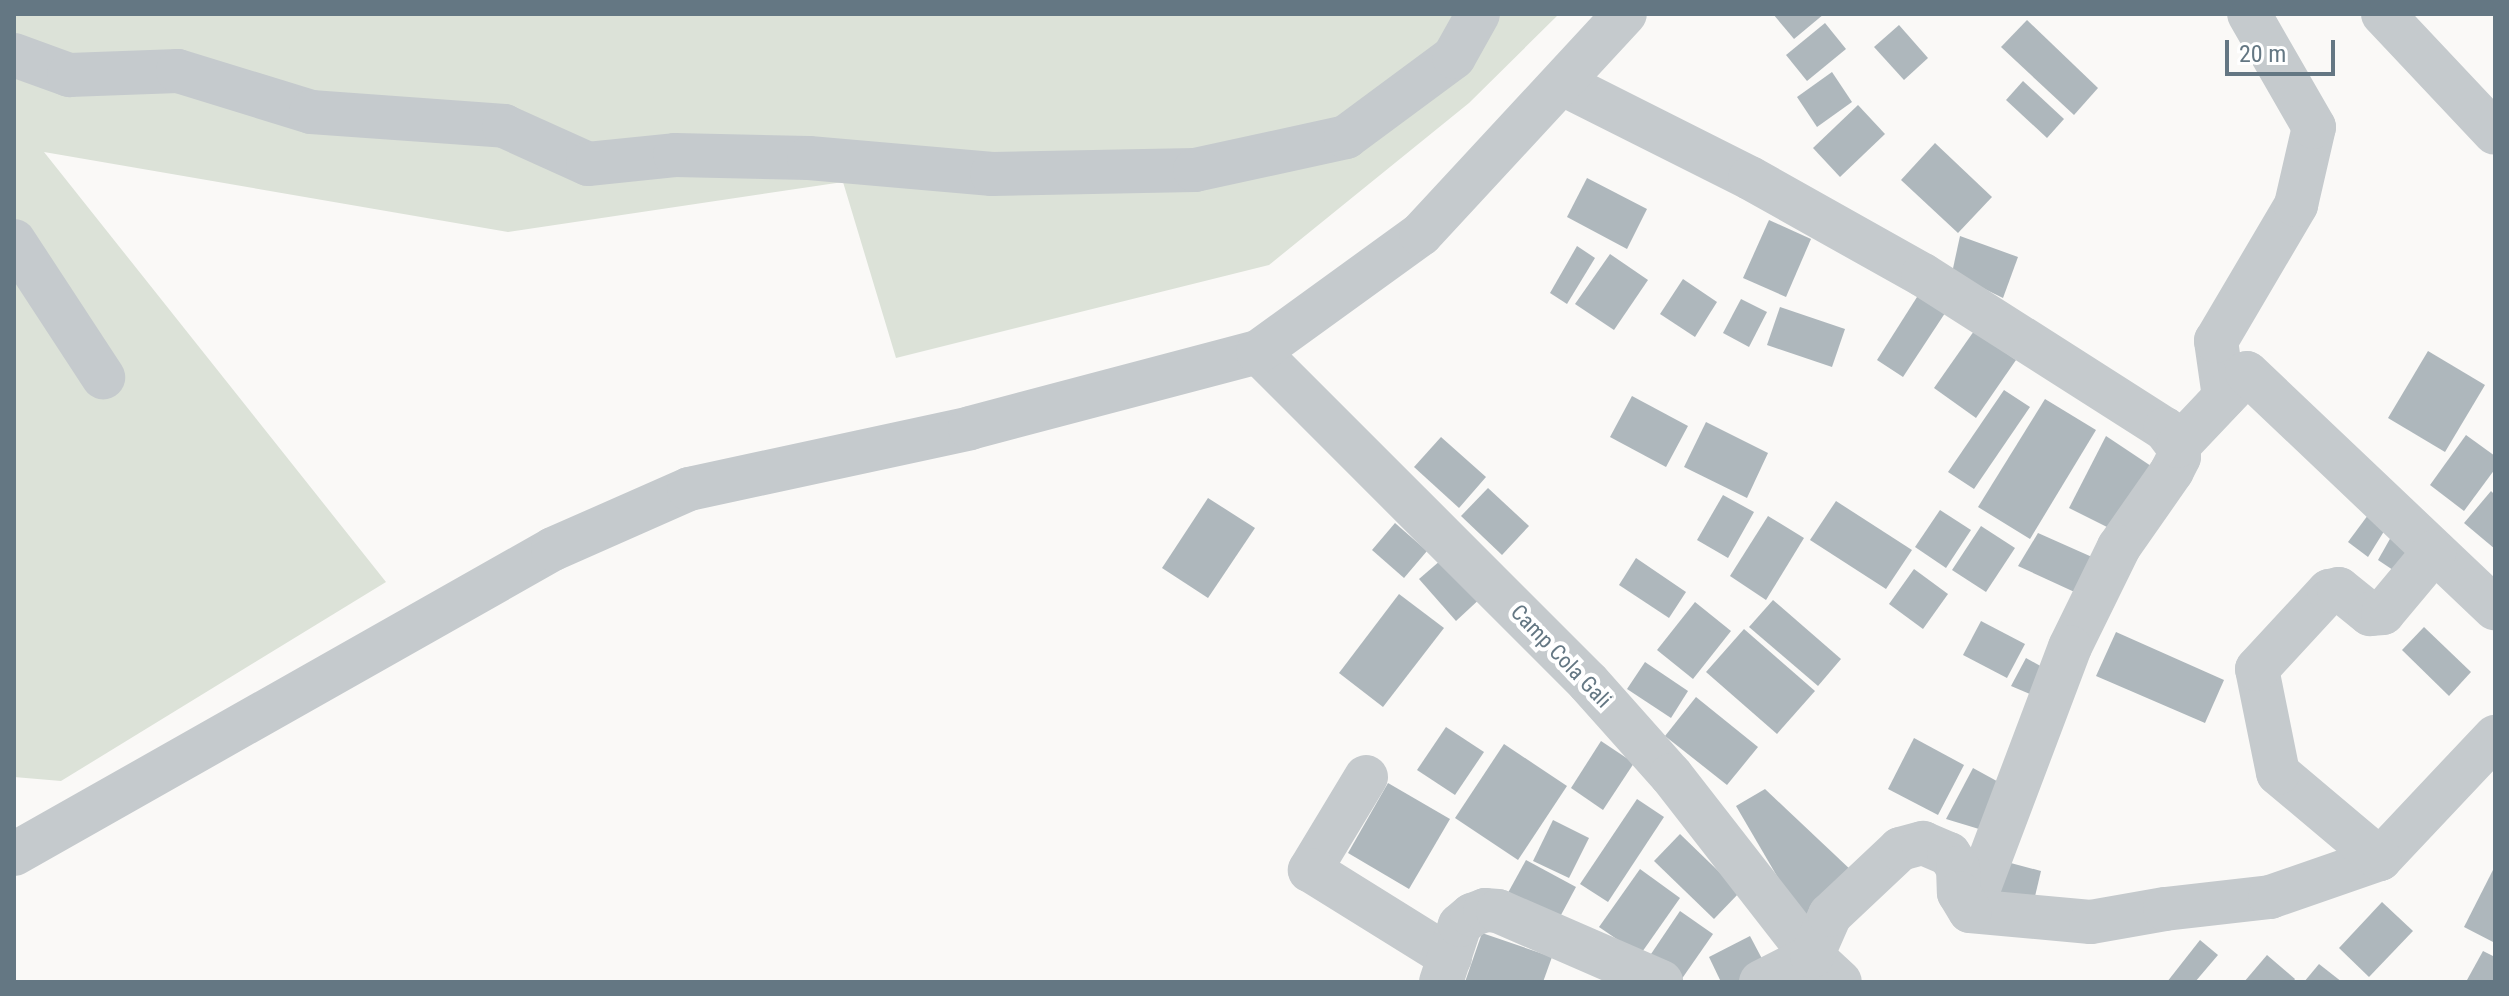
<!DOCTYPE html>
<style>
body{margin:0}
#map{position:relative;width:2509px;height:996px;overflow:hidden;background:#faf9f7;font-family:"Roboto Condensed",sans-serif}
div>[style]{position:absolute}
.green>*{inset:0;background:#dce2d8}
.building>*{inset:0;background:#aeb7bc}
.minor>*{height:44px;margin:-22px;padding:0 22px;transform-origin:22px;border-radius:22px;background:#c5cacd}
span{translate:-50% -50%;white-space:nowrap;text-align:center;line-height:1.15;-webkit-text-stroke:8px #fff;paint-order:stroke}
.street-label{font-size:22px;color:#647783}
.frame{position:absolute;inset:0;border:16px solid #647783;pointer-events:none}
.scale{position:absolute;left:2225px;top:40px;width:110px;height:36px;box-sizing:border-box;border:4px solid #647783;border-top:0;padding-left:10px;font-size:24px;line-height:28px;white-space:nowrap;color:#647783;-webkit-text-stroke:6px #fff;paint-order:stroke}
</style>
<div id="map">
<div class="green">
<div style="clip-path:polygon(14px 14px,1559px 14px,1469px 103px,1269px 265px,896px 358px,843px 182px,508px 232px,44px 152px,386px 582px,61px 781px,14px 777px)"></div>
</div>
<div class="building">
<div style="clip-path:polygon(1773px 14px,1824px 14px,1794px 39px)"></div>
<div style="clip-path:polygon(2027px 20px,2098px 88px,2074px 115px,2001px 47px)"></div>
<div style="clip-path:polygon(1825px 23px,1846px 49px,1807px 81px,1786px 55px)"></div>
<div style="clip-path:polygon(1899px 25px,1928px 58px,1904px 80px,1874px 47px)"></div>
<div style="clip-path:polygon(1832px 72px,1852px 102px,1817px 127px,1797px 97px)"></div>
<div style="clip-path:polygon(2023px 81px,2064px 119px,2047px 138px,2006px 100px)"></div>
<div style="clip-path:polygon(1858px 105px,1885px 134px,1840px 177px,1813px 148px)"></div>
<div style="clip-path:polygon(1935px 143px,1992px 197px,1958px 233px,1901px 180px)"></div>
<div style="clip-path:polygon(1587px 178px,1647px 209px,1627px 249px,1567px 217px)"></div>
<div style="clip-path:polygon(1769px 220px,1811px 239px,1786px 297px,1743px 278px)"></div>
<div style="clip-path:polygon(1960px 236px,2018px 257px,2003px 298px,1952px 273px)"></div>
<div style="clip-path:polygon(1577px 246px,1595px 258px,1567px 304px,1550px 293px)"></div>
<div style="clip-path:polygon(1610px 254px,1648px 280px,1614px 330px,1575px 304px)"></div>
<div style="clip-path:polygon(1683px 279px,1717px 302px,1695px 337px,1660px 314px)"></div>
<div style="clip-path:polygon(1924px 286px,1951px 304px,1903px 377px,1877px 360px)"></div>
<div style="clip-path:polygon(1741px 299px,1767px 312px,1749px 347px,1723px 333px)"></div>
<div style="clip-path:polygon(1780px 307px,1845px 329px,1832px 367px,1767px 345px)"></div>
<div style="clip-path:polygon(1974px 331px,2016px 360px,1976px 418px,1934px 388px)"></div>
<div style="clip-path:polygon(2428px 351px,2485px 385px,2445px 452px,2388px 418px)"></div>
<div style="clip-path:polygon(2004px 390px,2030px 407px,1974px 489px,1948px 472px)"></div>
<div style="clip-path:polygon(1632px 396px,1688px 426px,1666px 467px,1610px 437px)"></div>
<div style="clip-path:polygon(2045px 399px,2096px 430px,2030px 539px,1978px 507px)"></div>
<div style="clip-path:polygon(1706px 422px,1768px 453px,1747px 498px,1684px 467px)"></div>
<div style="clip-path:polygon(2466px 435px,2495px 456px,2495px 469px,2464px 511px,2430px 485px)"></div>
<div style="clip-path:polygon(2106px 436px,2151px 466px,2113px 530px,2069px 508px)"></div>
<div style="clip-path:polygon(1441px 437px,1486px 477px,1459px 508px,1414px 467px)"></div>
<div style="clip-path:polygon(1488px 488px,1529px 526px,1502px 555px,1461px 516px)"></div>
<div style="clip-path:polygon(2491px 491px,2495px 495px,2495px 549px,2464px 523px)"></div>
<div style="clip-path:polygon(1723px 495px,1754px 512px,1728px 558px,1697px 540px)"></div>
<div style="clip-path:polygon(1208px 498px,1255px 528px,1208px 598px,1162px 568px)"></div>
<div style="clip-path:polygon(1836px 501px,1912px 550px,1886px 589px,1810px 540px)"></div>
<div style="clip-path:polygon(2374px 507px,2391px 520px,2368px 557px,2348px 542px)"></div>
<div style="clip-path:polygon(1940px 510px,1971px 530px,1946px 568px,1915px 547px)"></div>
<div style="clip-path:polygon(1768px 516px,1804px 538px,1766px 600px,1730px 576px)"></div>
<div style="clip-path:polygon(1395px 523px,1427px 551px,1404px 578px,1372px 550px)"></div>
<div style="clip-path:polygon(1981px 526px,2015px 548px,1986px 592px,1952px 570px)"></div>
<div style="clip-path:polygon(2395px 530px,2416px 551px,2399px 574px,2378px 560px)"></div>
<div style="clip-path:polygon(2038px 533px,2101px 561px,2081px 595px,2018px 566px)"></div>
<div style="clip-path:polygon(1448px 554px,1484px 595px,1456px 621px,1419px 579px)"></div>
<div style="clip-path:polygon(1636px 558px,1686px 592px,1669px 618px,1619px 585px)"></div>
<div style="clip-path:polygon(1914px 569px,1948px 594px,1923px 629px,1889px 604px)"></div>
<div style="clip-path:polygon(1399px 594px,1444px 628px,1383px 707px,1339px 673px)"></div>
<div style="clip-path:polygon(1773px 600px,1841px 659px,1818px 686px,1749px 627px)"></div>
<div style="clip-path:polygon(1695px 602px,1731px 631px,1693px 679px,1657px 650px)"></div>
<div style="clip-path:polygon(1981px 621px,2025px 644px,2007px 678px,1963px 655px)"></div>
<div style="clip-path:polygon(2424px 627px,2471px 672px,2449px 696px,2402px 650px)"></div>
<div style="clip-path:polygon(1744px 629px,1815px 691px,1777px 734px,1706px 672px)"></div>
<div style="clip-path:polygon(2116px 632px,2224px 680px,2205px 723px,2096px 676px)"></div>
<div style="clip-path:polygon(2026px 658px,2051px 672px,2037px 697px,2011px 686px)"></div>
<div style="clip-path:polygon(1645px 662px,1688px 691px,1671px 718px,1627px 689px)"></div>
<div style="clip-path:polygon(1696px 697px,1758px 747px,1727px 785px,1665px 736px)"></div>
<div style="clip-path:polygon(1446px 727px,1484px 752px,1455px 795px,1417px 770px)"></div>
<div style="clip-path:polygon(1914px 738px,1964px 765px,1938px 815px,1888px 789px)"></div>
<div style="clip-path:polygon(1601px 741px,1634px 763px,1603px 810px,1571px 788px)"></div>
<div style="clip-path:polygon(1504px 744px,1567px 786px,1518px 860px,1455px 818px)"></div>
<div style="clip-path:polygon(1973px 768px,2004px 785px,1979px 829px,1946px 819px)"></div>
<div style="clip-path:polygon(1388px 783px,1450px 819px,1409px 889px,1348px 853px)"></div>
<div style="clip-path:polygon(1765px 789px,1853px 872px,1808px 929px,1736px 806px)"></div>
<div style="clip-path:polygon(1637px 799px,1664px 817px,1608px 902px,1580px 884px)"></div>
<div style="clip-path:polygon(1553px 820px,1589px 838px,1569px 878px,1533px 861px)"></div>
<div style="clip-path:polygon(1680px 834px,1740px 892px,1714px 919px,1654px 861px)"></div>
<div style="clip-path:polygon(1526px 860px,1576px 887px,1554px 928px,1504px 900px)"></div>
<div style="clip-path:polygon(2007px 862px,2041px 871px,2032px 909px,1997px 899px)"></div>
<div style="clip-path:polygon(2495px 866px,2495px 943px,2464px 927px)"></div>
<div style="clip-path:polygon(1640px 869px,1680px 898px,1640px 955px,1599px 927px)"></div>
<div style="clip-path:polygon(2382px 902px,2413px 931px,2369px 977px,2339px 948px)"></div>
<div style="clip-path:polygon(1680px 911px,1713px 934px,1681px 980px,1649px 957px)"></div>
<div style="clip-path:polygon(1482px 933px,1552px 957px,1543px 982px,1465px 982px)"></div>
<div style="clip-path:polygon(1750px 936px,1769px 972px,1750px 982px,1721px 982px,1709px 957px)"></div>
<div style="clip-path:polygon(2200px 940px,2218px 955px,2195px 982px,2167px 982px)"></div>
<div style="clip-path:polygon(2483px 951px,2495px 957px,2495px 982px,2467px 980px)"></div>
<div style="clip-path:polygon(2267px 955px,2295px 979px,2293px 982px,2244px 982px)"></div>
<div style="clip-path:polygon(2319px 964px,2342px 982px,2304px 982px)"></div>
</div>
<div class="minor">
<div style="left:2383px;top:14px;width:163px;rotate:46.7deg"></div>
<div style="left:14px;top:55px;width:59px;rotate:20deg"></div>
<div style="left:69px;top:75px;width:109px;rotate:-2.1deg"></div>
<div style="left:178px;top:71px;width:139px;rotate:17.1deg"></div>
<div style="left:311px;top:112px;width:194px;rotate:4.1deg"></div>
<div style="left:504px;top:126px;width:92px;rotate:24.3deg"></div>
<div style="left:588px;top:164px;width:87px;rotate:-5.9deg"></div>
<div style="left:675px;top:155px;width:134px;rotate:1.3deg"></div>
<div style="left:809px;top:158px;width:184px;rotate:5deg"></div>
<div style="left:992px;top:174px;width:203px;rotate:-1.1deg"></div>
<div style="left:1195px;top:170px;width:155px;rotate:-12.3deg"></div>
<div style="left:1346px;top:137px;width:134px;rotate:-36.5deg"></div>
<div style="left:1454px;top:57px;width:49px;rotate:-60.8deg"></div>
<div style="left:1563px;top:84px;width:209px;rotate:26.7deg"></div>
<div style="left:1750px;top:178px;width:198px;rotate:29.3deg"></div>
<div style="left:1923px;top:275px;width:287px;rotate:32.5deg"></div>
<div style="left:2165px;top:429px;width:21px;rotate:53deg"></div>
<div style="left:2178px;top:446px;width:11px;rotate:85deg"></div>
<div style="left:2179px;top:457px;width:16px;rotate:117deg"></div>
<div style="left:2172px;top:471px;width:93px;rotate:124.9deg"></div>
<div style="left:2119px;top:547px;width:111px;rotate:116.1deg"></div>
<div style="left:2070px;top:647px;width:282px;rotate:110.7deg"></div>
<div style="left:1970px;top:911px;width:121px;rotate:5.2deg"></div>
<div style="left:2091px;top:922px;width:75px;rotate:-10deg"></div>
<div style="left:2165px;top:909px;width:106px;rotate:-6.5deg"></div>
<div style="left:2270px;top:897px;width:116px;rotate:-19.1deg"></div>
<div style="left:2380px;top:859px;width:168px;rotate:-46.7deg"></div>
<div style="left:14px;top:241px;width:163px;rotate:56.8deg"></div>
<div style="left:1258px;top:352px;width:467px;rotate:45deg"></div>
<div style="left:1588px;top:682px;width:125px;rotate:48.3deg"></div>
<div style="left:1671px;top:775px;width:229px;rotate:52.1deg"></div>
<div style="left:1812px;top:956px;width:38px;rotate:43deg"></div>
<div style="left:2224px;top:397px;width:57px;rotate:-98.1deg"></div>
<div style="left:2216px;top:341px;width:158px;rotate:-59.5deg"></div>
<div style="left:2296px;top:205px;width:80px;rotate:-77deg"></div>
<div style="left:2314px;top:127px;width:130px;rotate:-119.9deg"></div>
<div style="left:2178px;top:446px;width:100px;rotate:-46.6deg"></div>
<div style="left:2247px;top:373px;width:342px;rotate:43.5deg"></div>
<div style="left:1366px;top:777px;width:109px;rotate:121.1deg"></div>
<div style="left:1310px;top:870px;width:165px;rotate:31.9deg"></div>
<div style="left:14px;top:854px;width:619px;rotate:-29.5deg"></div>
<div style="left:553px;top:549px;width:149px;rotate:-23.8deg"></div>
<div style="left:689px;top:489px;width:288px;rotate:-12.2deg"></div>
<div style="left:970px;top:428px;width:298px;rotate:-14.8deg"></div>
<div style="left:1258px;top:352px;width:201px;rotate:-35.9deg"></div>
<div style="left:1421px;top:234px;width:300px;rotate:-47.2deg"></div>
<div style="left:2380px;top:859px;width:133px;rotate:-139.9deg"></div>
<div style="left:2278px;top:773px;width:106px;rotate:-101.4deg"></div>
<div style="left:2257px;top:669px;width:106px;rotate:-47.3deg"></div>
<div style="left:2329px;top:591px;width:10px;rotate:-11deg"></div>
<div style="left:2339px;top:589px;width:40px;rotate:39deg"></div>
<div style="left:2370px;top:614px;width:13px;rotate:-4deg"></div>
<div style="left:2383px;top:613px;width:80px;rotate:-50.1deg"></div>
<div style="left:1441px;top:982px;width:60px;rotate:-71.6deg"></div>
<div style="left:1460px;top:925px;width:16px;rotate:-40deg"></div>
<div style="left:1472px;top:915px;width:14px;rotate:-21deg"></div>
<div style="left:1485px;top:910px;width:13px;rotate:4deg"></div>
<div style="left:1498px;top:911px;width:178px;rotate:23.5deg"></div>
<div style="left:1761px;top:982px;width:57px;rotate:-27deg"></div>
<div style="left:1812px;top:956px;width:45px;rotate:-66.3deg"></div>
<div style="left:1830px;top:915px;width:96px;rotate:-43.3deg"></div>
<div style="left:1900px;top:849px;width:24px;rotate:-15deg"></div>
<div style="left:1923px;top:843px;width:28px;rotate:23deg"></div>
<div style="left:1949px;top:854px;width:17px;rotate:57deg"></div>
<div style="left:1958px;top:868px;width:25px;rotate:88deg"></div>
<div style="left:1959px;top:893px;width:21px;rotate:59deg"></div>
</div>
<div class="street-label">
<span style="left:1561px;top:656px;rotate:46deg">Camp Cola Gali</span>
</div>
<div class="frame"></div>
<div class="scale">20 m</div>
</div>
